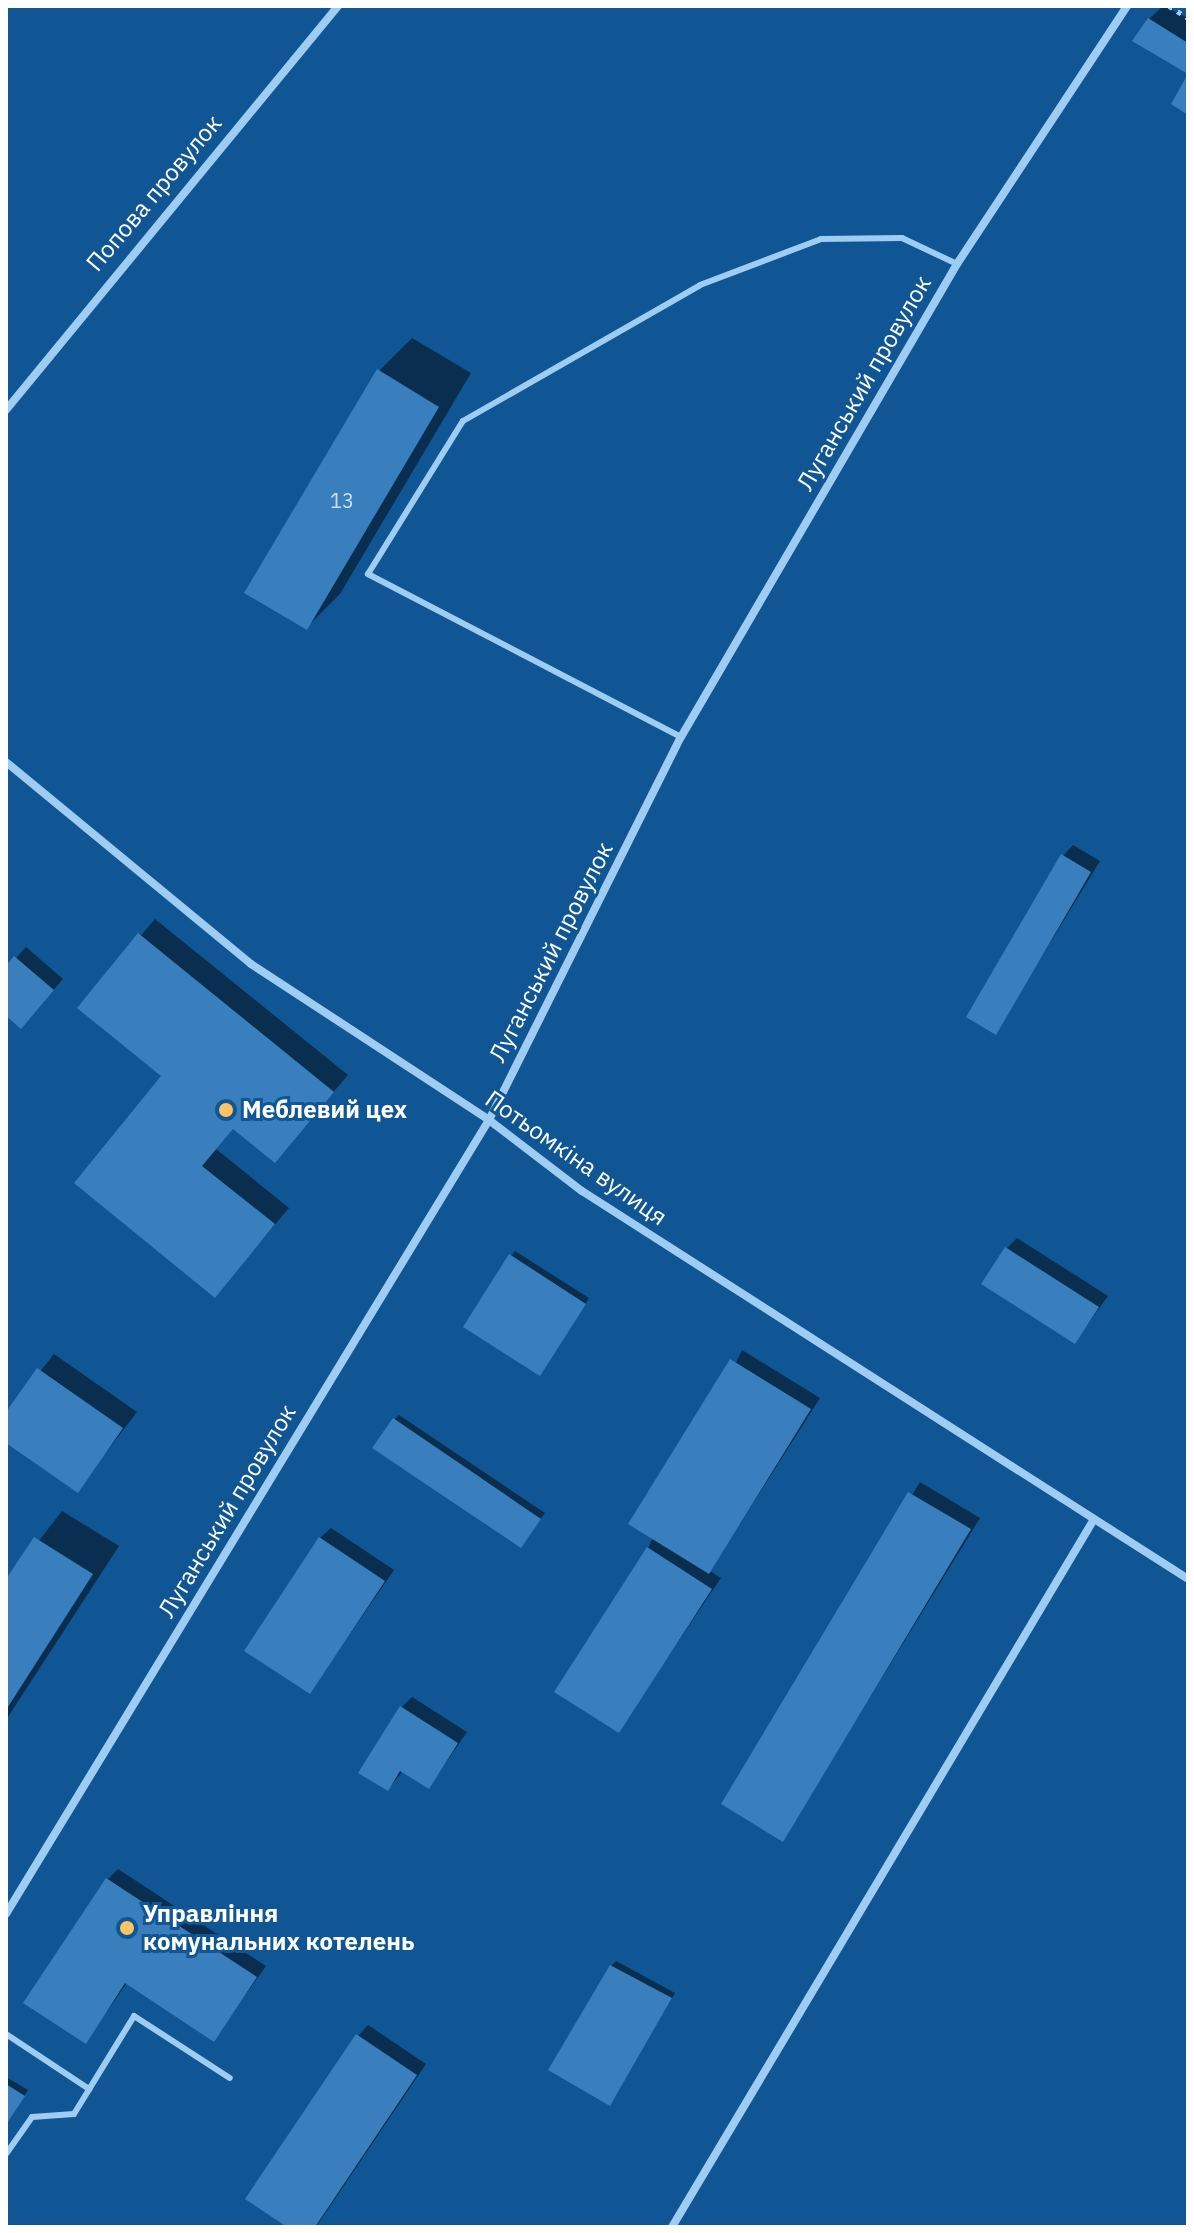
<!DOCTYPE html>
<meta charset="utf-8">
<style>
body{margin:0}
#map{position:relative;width:1194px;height:2233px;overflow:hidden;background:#115694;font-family:"IBM Plex Sans",sans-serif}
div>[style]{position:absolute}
.shadow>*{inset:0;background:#0007}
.building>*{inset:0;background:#397fbd}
.path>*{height:5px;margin-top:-2.5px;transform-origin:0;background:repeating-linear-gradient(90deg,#9fccf3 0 4px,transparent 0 10px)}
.service>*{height:6px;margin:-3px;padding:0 3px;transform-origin:3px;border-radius:3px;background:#9fccf3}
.minor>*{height:8px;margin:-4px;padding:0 4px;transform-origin:4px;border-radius:4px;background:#9fccf3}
.dots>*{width:22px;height:22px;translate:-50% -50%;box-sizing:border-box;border:4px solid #115694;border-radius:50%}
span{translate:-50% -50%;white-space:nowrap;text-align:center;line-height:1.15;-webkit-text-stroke:6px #115694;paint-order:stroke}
.number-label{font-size:20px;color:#cedfee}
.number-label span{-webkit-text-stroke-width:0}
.street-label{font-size:24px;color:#fff}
.poi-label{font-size:24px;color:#fff;font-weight:700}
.left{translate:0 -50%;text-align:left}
.frame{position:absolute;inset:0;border:8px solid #fff;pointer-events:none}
</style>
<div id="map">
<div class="shadow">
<div style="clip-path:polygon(1163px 6px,1188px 18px,1188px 72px,1149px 19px)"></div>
<div style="clip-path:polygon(412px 338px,471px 373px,340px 594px,307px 627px,379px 371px)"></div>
<div style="clip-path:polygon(1073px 845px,1100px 861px,996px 1032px,1063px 856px)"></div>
<div style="clip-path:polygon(155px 919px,348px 1075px,275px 1160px,234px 1127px,216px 1149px,289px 1208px,215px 1295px,164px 1076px,80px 1007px)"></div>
<div style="clip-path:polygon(26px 947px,63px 979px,31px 1016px,6px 1013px,6px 969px)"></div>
<div style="clip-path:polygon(1017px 1238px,1108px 1296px,1075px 1342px,1007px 1248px)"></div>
<div style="clip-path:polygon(515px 1251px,589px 1298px,544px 1368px,511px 1256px)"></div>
<div style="clip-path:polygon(742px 1350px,820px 1398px,710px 1571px,721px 1578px,618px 1731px,648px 1548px)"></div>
<div style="clip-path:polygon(54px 1354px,137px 1412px,77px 1490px,6px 1440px,6px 1415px)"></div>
<div style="clip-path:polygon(399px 1415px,545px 1513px,525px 1541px,394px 1420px)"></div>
<div style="clip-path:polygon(920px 1482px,980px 1518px,783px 1839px,723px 1803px)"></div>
<div style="clip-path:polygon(62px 1511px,119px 1546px,6px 1720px,6px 1583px)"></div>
<div style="clip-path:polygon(331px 1528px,394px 1570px,310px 1692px,320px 1538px)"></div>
<div style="clip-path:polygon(412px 1697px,467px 1732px,429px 1787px,403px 1771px,388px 1789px,402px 1707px)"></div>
<div style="clip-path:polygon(118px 1869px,266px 1966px,214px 2039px,127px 1983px,86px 2041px,108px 1879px)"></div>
<div style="clip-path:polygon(616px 1961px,675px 1993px,614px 2099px,611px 1966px)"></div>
<div style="clip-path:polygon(368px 2025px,426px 2064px,316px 2227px,290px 2227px,358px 2036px)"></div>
<div style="clip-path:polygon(6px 2077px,28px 2090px,6px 2125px)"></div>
</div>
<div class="building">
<div style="clip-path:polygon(1148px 18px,1188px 43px,1188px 115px,1171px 104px,1188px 74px,1132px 41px)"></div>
<div style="clip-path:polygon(377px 369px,439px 407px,307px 630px,244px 593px)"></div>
<div style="clip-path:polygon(1061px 854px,1091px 872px,996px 1035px,966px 1017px)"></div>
<div style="clip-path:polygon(138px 933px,334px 1092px,275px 1163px,233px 1129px,202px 1166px,275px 1224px,215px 1298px,74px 1183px,161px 1076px,77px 1008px)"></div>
<div style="clip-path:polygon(14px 956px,54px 990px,21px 1029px,6px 1016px,6px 966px)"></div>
<div style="clip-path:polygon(1005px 1247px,1099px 1307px,1075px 1344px,981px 1284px)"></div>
<div style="clip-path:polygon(509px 1254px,586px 1304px,540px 1376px,463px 1327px)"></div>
<div style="clip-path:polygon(730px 1359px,811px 1409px,709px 1574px,628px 1524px)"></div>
<div style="clip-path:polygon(37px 1368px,123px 1428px,78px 1493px,6px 1443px,6px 1412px)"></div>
<div style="clip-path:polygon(393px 1418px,541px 1519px,521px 1548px,372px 1448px)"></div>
<div style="clip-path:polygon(908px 1492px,971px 1529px,783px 1842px,721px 1804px)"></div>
<div style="clip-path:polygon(34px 1537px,93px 1574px,6px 1710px,6px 1579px)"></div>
<div style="clip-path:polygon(319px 1537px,385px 1581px,310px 1694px,244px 1651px)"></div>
<div style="clip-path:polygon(647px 1547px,712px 1589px,619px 1733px,554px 1692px)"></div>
<div style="clip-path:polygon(400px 1706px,458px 1743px,429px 1789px,400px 1771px,388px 1791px,358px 1773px)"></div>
<div style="clip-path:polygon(106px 1878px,257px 1977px,214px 2042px,125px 1983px,86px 2044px,23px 2003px)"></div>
<div style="clip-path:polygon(610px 1965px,672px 1998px,610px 2106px,548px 2070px)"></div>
<div style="clip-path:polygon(356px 2034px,417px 2075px,315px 2227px,287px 2227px,245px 2199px)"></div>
<div style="clip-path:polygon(6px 2084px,25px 2096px,6px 2125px)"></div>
</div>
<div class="path">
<div style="left:1169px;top:6px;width:22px;rotate:32deg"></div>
</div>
<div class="service">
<div style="left:681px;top:737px;width:353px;rotate:-152.5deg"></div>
<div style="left:368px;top:574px;width:180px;rotate:-58.2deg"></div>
<div style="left:463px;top:421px;width:273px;rotate:-29.8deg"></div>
<div style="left:700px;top:285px;width:129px;rotate:-20.8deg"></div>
<div style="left:821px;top:239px;width:81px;rotate:-0.7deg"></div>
<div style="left:902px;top:238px;width:61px;rotate:25.3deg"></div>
<div style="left:6px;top:2034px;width:100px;rotate:33.5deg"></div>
<div style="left:6px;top:2154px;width:45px;rotate:-54.9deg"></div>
<div style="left:32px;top:2117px;width:42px;rotate:-4.1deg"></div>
<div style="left:74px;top:2114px;width:115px;rotate:-58.5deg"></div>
<div style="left:134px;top:2016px;width:114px;rotate:32.9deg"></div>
</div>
<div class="minor">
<div style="left:6px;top:410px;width:523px;rotate:-50.59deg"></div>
<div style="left:6px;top:762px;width:318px;rotate:39.5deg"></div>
<div style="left:251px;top:964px;width:285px;rotate:33.2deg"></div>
<div style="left:489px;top:1120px;width:117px;rotate:37.4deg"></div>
<div style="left:582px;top:1191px;width:720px;rotate:32.63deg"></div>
<div style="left:6px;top:1914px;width:929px;rotate:-58.69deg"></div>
<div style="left:489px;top:1120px;width:428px;rotate:-63.4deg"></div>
<div style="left:681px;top:737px;width:548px;rotate:-59.74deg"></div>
<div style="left:957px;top:264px;width:309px;rotate:-56.6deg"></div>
<div style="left:672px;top:2227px;width:824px;rotate:-59.2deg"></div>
</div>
<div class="dots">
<div style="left:226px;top:1110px;background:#ffc361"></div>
<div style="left:127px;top:1928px;background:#ffc361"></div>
</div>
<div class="number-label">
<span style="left:342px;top:500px">13</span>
</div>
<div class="street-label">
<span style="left:154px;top:193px;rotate:-50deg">Попова провулок</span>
<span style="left:864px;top:383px;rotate:-60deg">Луганський провулок</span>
<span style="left:551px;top:952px;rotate:-63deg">Луганський провулок</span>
<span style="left:576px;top:1158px;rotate:35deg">Потьомкіна вулиця</span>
<span style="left:227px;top:1511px;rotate:-59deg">Луганський провулок</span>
</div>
<div class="poi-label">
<span class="left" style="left:242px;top:1110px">Меблевий цех</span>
<span class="left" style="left:143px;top:1928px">Управління<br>комунальних котелень</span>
</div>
<div class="frame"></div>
</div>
